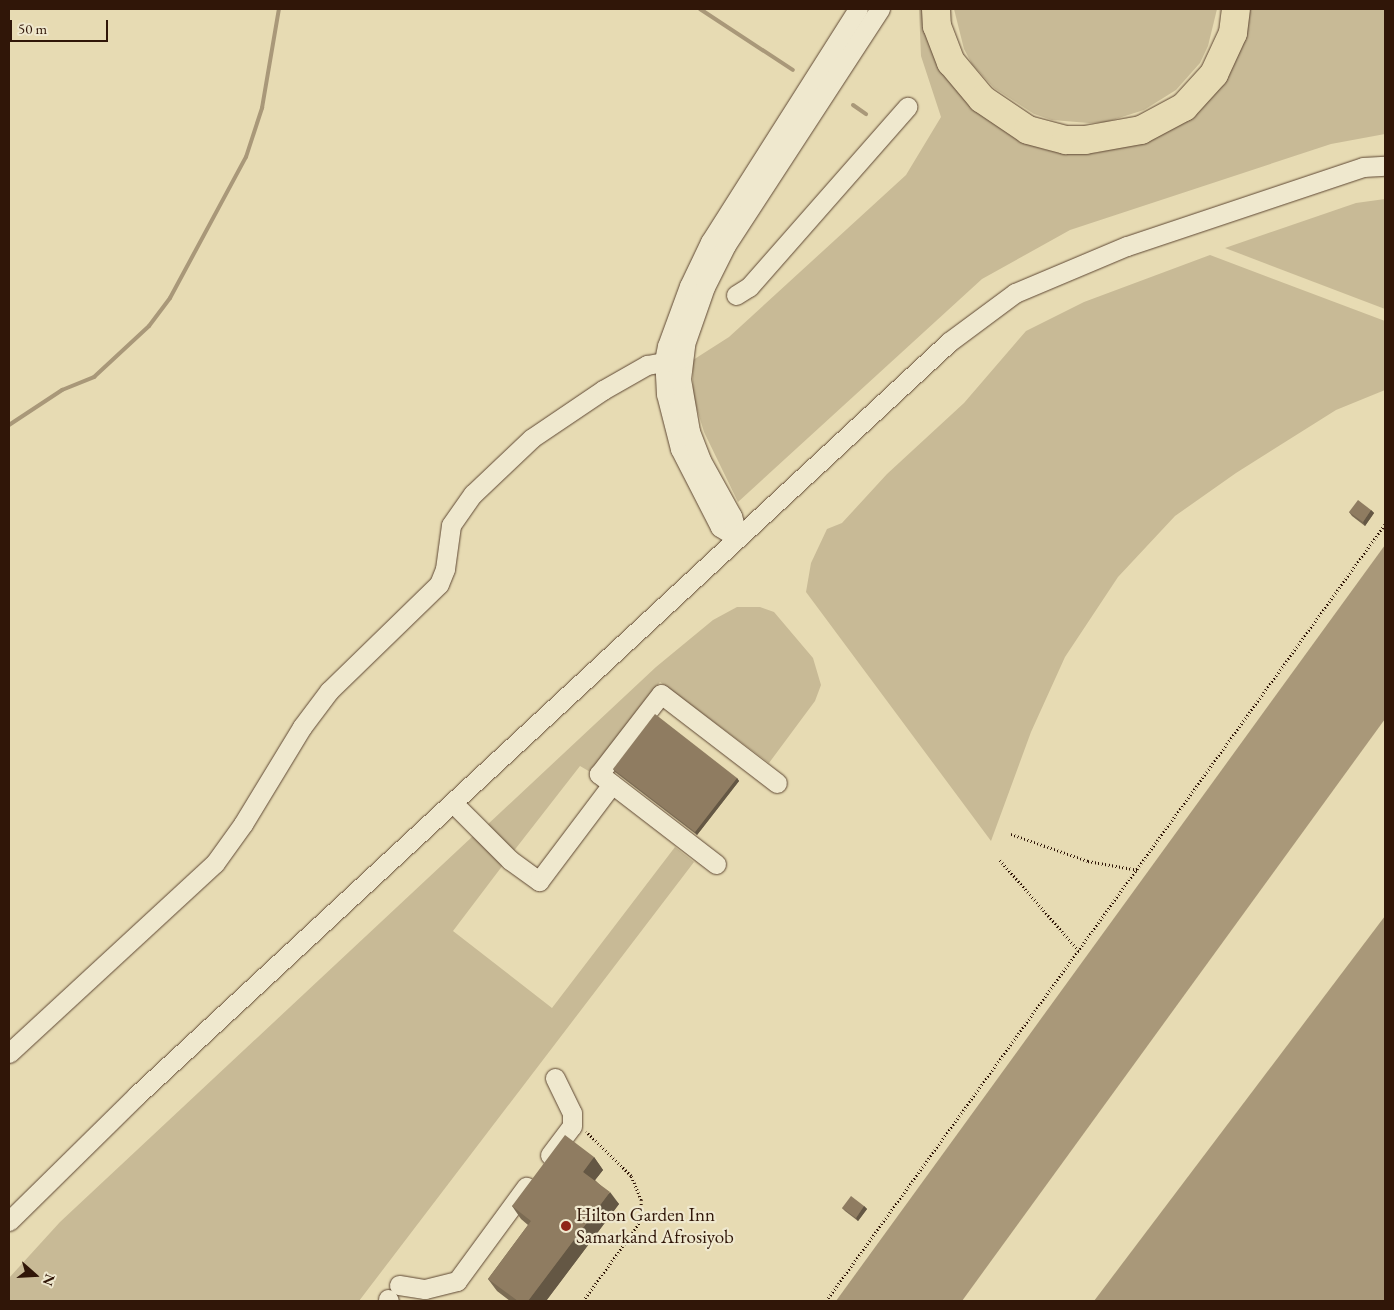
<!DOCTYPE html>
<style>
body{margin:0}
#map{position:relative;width:1394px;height:1310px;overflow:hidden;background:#e7dbb3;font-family:"EB Garamond",serif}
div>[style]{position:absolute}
.green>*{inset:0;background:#c8ba96}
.water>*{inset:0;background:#a99879}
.stream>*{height:4px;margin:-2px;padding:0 2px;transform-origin:2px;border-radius:2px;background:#a99879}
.path>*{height:2.5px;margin-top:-1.25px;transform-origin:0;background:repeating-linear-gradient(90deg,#301608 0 1px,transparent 0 3.5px)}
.roads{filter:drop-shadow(0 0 1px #5e4733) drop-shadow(0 0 1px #5e4733)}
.minor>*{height:19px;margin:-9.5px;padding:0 9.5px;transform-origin:9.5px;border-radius:9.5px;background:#efe8ce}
.highway>*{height:28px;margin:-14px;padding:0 14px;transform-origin:14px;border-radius:14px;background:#e7dbb3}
.wall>*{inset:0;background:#7b6b53}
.shaded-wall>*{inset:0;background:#645744}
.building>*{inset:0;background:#8f7c61}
.dots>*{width:14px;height:14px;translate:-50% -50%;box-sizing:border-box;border:2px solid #efe8ce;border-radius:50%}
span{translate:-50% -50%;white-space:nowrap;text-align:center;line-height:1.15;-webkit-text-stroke:4.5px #efe8ce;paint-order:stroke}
.poi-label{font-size:19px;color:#301608}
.left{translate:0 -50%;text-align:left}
.frame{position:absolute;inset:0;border:10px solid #301608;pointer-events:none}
.north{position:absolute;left:10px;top:1250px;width:50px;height:50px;-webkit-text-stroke:4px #efe8ce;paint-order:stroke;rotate:109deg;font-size:14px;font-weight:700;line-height:20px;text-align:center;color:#301608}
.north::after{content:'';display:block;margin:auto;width:18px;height:22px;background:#301608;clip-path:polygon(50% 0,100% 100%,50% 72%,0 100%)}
.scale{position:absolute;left:10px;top:20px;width:98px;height:22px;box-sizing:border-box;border:2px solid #301608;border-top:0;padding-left:6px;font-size:15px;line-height:18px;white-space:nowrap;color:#301608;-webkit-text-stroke:4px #efe8ce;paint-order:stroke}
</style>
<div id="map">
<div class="green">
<div style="clip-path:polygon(919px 9px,923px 9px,939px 64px,970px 107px,1019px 139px,1046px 150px,1095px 153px,1145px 142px,1191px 117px,1248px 9px,1385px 9px,1385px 134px,1331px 144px,1070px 230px,982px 279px,738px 502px,704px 432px,693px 396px,693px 360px,729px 337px,906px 175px,941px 117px,921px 56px)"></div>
<div style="clip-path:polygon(954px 9px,1217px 9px,1208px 46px,1200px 63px,1176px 90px,1144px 110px,1106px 122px,1089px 123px,1052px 120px,1034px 114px,994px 88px,972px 64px,964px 49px)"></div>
<div style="clip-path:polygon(1385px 199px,1385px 309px,1225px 248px,1356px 203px)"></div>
<div style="clip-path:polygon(1210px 255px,1385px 321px,1385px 390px,1336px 410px,1236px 473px,1175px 516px,1118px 577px,1065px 657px,1031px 732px,991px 841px,806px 592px,811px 563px,827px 529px,842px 523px,887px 474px,964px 403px,1026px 331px,1084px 302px)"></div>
<div style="clip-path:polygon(737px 607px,760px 607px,774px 612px,813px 658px,821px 685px,815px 701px,769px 763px,660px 682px,592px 773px,580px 766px,513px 852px,486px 826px,656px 667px,713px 620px)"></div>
<div style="clip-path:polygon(473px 836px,503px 865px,453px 931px,552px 1008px,675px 847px,694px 862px,359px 1301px,9px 1301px,9px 1278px,60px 1222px)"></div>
</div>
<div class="water">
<div style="clip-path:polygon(1385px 545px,1385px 719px,962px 1301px,836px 1301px)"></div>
<div style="clip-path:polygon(1385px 916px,1385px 1301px,1094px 1301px)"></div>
</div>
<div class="stream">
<div style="left:700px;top:9px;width:111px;rotate:33.3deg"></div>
<div style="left:853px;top:105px;width:16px;rotate:35deg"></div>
<div style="left:9px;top:425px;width:64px;rotate:-33.4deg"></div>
<div style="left:62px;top:390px;width:35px;rotate:-22deg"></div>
<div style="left:94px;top:377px;width:75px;rotate:-42.8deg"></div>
<div style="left:149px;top:326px;width:35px;rotate:-53deg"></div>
<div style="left:170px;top:298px;width:160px;rotate:-61.7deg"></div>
<div style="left:246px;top:157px;width:52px;rotate:-71.9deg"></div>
<div style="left:262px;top:108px;width:100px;rotate:-80.3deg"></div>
</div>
<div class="path">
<div style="left:1011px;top:834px;width:82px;rotate:19.3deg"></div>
<div style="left:1088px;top:861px;width:51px;rotate:10.2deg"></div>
<div style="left:1000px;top:860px;width:121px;rotate:49deg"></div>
<div style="left:583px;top:1301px;width:97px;rotate:-54.2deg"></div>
<div style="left:640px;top:1222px;width:22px;rotate:-87deg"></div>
<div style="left:641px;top:1200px;width:26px;rotate:-113deg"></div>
<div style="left:631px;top:1176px;width:63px;rotate:-135.6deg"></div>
<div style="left:826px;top:1301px;width:957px;rotate:-54.27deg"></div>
</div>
<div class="roads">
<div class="minor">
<div style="left:736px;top:295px;width:15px;rotate:-32deg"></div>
<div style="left:749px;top:287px;width:240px;rotate:-48.7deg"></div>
<div style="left:738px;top:538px;width:21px;rotate:-149deg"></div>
<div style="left:720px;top:527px;width:88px;rotate:-117.1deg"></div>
<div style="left:680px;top:449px;width:57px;rotate:-104.3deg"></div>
<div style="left:666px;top:394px;width:33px;rotate:-93deg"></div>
<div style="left:664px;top:361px;width:15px;rotate:-79deg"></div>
<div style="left:667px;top:346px;width:64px;rotate:-69.9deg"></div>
<div style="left:689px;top:286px;width:49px;rotate:-64.5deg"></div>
<div style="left:710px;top:242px;width:276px;rotate:-57.6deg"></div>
<div style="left:738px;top:538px;width:23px;rotate:-105deg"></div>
<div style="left:732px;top:516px;width:64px;rotate:-119deg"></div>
<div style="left:701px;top:460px;width:31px;rotate:-111deg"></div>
<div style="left:690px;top:431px;width:53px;rotate:-99.8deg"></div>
<div style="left:681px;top:379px;width:35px;rotate:-83deg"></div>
<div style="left:685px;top:344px;width:60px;rotate:-70.7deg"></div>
<div style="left:705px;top:287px;width:47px;rotate:-63.4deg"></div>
<div style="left:726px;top:245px;width:282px;rotate:-56.9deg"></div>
<div style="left:453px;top:803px;width:81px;rotate:45deg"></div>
<div style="left:510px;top:860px;width:36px;rotate:36deg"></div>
<div style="left:539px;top:881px;width:121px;rotate:-53deg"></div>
<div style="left:716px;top:864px;width:148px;rotate:-142.4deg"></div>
<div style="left:599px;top:774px;width:101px;rotate:-52.2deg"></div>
<div style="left:661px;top:694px;width:146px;rotate:37.5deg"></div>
<div style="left:9px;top:1053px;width:280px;rotate:-42.7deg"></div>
<div style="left:215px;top:863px;width:48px;rotate:-54.3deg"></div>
<div style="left:243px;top:824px;width:114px;rotate:-58.7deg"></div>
<div style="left:302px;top:727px;width:45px;rotate:-53.1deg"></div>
<div style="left:329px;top:691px;width:153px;rotate:-44.2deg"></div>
<div style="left:439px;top:584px;width:16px;rotate:-68deg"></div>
<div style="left:445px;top:569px;width:44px;rotate:-82.2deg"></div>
<div style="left:451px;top:525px;width:38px;rotate:-55deg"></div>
<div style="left:473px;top:494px;width:81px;rotate:-43.5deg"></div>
<div style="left:532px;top:438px;width:86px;rotate:-34.1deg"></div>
<div style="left:603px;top:390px;width:51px;rotate:-29.6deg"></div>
<div style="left:647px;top:365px;width:35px;rotate:-10deg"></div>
<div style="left:550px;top:1155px;width:36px;rotate:-53deg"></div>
<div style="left:572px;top:1126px;width:13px;rotate:-90deg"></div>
<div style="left:572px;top:1113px;width:39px;rotate:-116deg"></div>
<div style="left:9px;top:1221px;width:178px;rotate:-44.5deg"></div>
<div style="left:136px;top:1096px;width:1109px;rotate:-42.84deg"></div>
<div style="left:949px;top:342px;width:82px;rotate:-36.6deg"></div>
<div style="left:1015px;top:293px;width:121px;rotate:-22.8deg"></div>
<div style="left:1127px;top:246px;width:249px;rotate:-18.5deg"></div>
<div style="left:1363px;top:167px;width:22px;rotate:-3deg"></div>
<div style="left:399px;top:1285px;width:26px;rotate:9deg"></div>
<div style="left:425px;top:1289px;width:33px;rotate:-14deg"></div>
<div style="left:457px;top:1281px;width:117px;rotate:-53.7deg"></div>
<div style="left:388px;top:1299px;width:2px;rotate:63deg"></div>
</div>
<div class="highway">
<div style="left:936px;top:9px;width:17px;rotate:87deg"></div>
<div style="left:937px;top:26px;width:39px;rotate:69deg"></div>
<div style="left:951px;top:62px;width:48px;rotate:50deg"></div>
<div style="left:982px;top:99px;width:55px;rotate:34deg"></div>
<div style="left:1028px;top:130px;width:39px;rotate:15deg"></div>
<div style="left:1066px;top:140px;width:19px"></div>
<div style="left:1085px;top:140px;width:57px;rotate:-10.1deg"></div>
<div style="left:1141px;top:130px;width:49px;rotate:-28.1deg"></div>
<div style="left:1184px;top:107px;width:45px;rotate:-47.7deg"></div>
<div style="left:1214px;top:74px;width:45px;rotate:-65.1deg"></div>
<div style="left:1233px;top:33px;width:24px;rotate:-83deg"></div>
</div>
</div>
<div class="wall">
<div style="clip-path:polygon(1371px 510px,1374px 513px,1365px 526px,1352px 516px,1349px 512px)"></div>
<div style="clip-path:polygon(613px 769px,737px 778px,739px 781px,697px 835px,615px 772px)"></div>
<div style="clip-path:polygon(594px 1157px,603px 1170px,595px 1180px,619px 1204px,546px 1301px,510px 1301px,497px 1291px,488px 1279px,528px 1225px,521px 1219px,512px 1206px)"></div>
<div style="clip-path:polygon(864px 1206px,867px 1209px,858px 1221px,845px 1211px,842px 1208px)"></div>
</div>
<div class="shaded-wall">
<div style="clip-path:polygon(1371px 510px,1374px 513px,1365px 526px,1363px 522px)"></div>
<div style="clip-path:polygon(737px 778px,739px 781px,697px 835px,695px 832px)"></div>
<div style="clip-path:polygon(594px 1157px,603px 1170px,592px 1184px,583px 1172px)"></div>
<div style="clip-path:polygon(610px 1192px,619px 1204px,546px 1301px,528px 1301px)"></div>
<div style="clip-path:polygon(864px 1206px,867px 1209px,858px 1221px,856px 1218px)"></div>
</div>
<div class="building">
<div style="clip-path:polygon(1358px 500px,1371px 510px,1363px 522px,1349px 512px)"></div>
<div style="clip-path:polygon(655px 714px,737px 778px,695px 832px,613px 769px)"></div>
<div style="clip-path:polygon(565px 1135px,594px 1157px,583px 1172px,610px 1192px,528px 1301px,518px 1301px,488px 1279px,531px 1221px,512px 1206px)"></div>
<div style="clip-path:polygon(851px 1196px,864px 1206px,856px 1218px,842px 1208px)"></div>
</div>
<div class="dots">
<div style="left:566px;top:1226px;background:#8f2418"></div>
</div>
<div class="poi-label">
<span class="left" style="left:576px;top:1226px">Hilton Garden Inn<br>Samarkand Afrosiyob</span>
</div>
<div class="frame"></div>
<div class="north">N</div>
<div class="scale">50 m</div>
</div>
